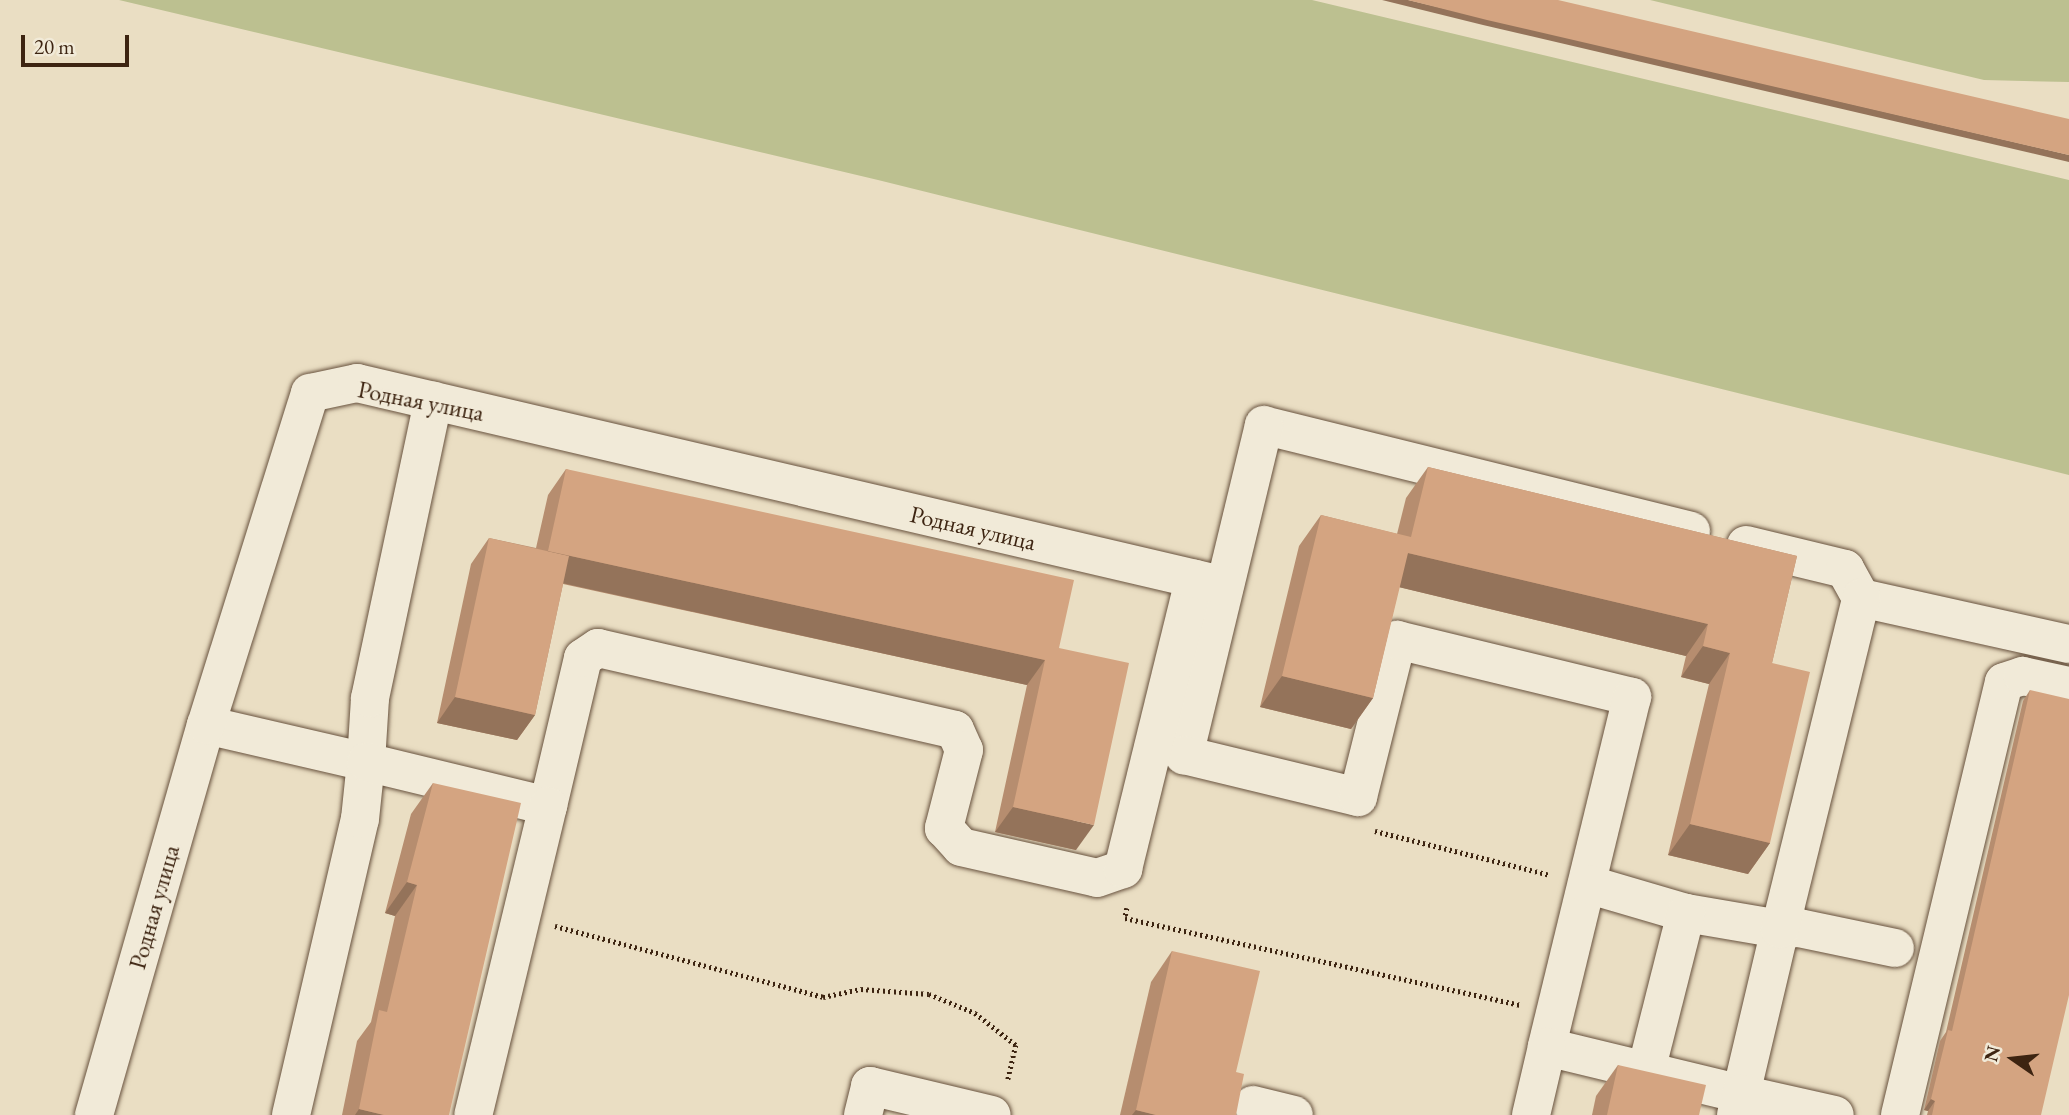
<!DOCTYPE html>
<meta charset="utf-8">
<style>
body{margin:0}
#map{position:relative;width:2069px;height:1115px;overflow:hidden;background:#eadec3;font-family:"EB Garamond",serif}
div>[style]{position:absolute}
.green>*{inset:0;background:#bcc090}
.path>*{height:4.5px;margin-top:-2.25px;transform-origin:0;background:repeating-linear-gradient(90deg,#3d2411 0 2px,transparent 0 5.5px)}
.roads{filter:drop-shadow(0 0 2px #68523e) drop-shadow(0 0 2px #68523e)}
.minor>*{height:38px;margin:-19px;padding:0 19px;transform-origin:19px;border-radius:19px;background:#f1ead8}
.wall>*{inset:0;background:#b68d6f}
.shaded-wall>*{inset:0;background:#94735a}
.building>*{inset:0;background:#d4a481}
span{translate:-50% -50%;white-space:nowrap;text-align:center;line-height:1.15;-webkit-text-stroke:5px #f1ead8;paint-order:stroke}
.street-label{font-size:24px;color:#3d2411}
.north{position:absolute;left:1978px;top:1024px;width:70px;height:70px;-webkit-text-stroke:5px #f1ead8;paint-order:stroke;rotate:284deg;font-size:19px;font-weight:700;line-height:28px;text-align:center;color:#3d2411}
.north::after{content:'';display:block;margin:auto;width:24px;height:32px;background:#3d2411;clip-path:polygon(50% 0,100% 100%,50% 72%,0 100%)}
.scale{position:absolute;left:21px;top:35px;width:108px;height:32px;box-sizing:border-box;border:4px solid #3d2411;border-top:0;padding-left:9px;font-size:21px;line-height:24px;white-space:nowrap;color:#3d2411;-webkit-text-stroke:5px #f1ead8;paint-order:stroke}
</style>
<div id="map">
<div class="green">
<div style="clip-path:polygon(119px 0,1312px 0,2069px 180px,2069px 475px,878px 180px)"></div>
<div style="clip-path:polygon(1650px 0,2069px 0,2069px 82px,1984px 80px)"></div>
</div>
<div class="path">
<div style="left:1375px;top:831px;width:180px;rotate:14.1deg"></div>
<div style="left:1127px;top:908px;width:10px;rotate:101deg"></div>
<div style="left:1125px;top:918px;width:404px;rotate:12.4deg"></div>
<div style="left:555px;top:926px;width:277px;rotate:14.8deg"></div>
<div style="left:823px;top:997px;width:39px;rotate:-12deg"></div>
<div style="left:861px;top:989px;width:68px;rotate:4.2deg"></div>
<div style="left:929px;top:994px;width:50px;rotate:22.4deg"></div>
<div style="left:975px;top:1013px;width:52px;rotate:38deg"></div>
<div style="left:1016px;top:1045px;width:37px;rotate:103deg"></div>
</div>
<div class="roads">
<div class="minor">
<div style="left:1691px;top:531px;width:440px;rotate:-166.1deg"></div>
<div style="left:1264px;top:425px;width:340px;rotate:103.6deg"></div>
<div style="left:1184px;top:755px;width:179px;rotate:13.6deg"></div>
<div style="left:1358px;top:797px;width:162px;rotate:-76deg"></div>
<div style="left:1397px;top:640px;width:242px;rotate:13.6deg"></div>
<div style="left:1632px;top:697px;width:360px;rotate:103.7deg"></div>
<div style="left:1547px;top:1047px;width:200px;rotate:13.6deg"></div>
<div style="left:1741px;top:1094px;width:170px;rotate:-76.7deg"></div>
<div style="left:1780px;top:929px;width:19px;rotate:-3deg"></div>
<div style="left:1799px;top:928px;width:98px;rotate:11.8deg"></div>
<div style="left:1746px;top:545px;width:102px;rotate:13.6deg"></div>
<div style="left:1845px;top:569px;width:33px;rotate:61deg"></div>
<div style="left:1861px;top:598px;width:213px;rotate:12.5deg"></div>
<div style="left:206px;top:725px;width:164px;rotate:13deg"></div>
<div style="left:366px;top:762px;width:64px;rotate:-86.4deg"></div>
<div style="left:370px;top:698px;width:304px;rotate:-78deg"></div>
<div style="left:548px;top:806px;width:152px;rotate:-76.7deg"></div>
<div style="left:583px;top:658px;width:18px;rotate:-34deg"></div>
<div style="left:598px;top:648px;width:366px;rotate:12.9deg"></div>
<div style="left:955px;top:730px;width:22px;rotate:66deg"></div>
<div style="left:964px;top:750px;width:81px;rotate:104.4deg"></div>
<div style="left:944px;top:828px;width:25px;rotate:48deg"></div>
<div style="left:961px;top:847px;width:139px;rotate:12.8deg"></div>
<div style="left:1097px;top:878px;width:28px;rotate:-19deg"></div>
<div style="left:1123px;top:869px;width:299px;rotate:-76.2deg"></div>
<div style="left:1587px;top:884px;width:103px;rotate:16.3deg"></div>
<div style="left:1686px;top:913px;width:95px;rotate:9.7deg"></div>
<div style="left:1780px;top:929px;width:341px;rotate:-76.2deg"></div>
<div style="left:1646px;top:1071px;width:163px;rotate:-75.8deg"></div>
<div style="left:1253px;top:1105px;width:42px;rotate:13.7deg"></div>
<div style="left:94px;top:1115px;width:406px;rotate:-74deg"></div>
<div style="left:206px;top:725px;width:348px;rotate:-72.6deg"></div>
<div style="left:310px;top:393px;width:48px;rotate:-12deg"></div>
<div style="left:357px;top:383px;width:891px;rotate:13.16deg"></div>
<div style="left:291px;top:1115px;width:304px;rotate:-76.9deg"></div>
<div style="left:360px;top:819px;width:57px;rotate:-84deg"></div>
<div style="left:366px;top:762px;width:187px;rotate:13.6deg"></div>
<div style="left:548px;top:806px;width:318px;rotate:103.6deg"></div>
<div style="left:863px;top:1115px;width:30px;rotate:-76deg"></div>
<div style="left:870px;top:1086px;width:125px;rotate:13.4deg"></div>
<div style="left:1531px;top:1115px;width:70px;rotate:-76.8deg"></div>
<div style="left:1736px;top:1115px;width:22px;rotate:-77deg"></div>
<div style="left:1741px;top:1094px;width:96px;rotate:12.6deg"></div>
<div style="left:1900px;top:1115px;width:445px;rotate:-76.5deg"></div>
<div style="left:2004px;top:682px;width:20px;rotate:-18deg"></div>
<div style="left:2023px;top:676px;width:47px;rotate:12.3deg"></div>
</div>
</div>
<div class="wall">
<div style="clip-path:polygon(1428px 467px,1797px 556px,1772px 663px,1770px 843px,1748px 874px,1668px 855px,1709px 684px,1681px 677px,1686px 656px,1399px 587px,1373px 698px,1351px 729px,1260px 707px,1299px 546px,1321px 515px,1397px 534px,1406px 498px)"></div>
<div style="clip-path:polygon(566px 469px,1059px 648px,1076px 850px,995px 832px,1027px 685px,563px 584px,535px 715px,517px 740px,437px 723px,471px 564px,489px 538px,536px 548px,548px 495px)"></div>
<div style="clip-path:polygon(2030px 690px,2041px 1115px,1927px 1115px,1928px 1111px,1924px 1110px,1940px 1041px,1946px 1032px,2023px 701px)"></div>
<div style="clip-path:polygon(433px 783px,449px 1115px,342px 1115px,357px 1041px,371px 1022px,395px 916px,385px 913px,411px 814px)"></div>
<div style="clip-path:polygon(1172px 951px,1236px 1072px,1236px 1115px,1120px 1115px,1151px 982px)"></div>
<div style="clip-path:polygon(1618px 1065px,1699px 1115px,1592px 1115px,1596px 1096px)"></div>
</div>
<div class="shaded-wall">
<div style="clip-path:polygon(1382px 0,1408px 0,2069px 155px,2069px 162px,1483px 25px)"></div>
<div style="clip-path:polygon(548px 551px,1045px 660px,1027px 685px,530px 576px)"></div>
<div style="clip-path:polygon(1408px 553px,1708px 624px,1686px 656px,1386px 584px)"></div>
<div style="clip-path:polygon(1703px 646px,1730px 653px,1709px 684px,1681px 677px)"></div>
<div style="clip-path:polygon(1282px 676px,1373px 698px,1351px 729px,1260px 707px)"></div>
<div style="clip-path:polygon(455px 697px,535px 715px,517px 740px,437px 723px)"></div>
<div style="clip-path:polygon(1013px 807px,1094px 825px,1076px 850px,995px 832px)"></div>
<div style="clip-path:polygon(1690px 824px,1770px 843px,1748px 874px,1668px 855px)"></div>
<div style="clip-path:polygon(407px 882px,417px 885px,395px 916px,385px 913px)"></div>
<div style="clip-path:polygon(1931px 1099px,1935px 1101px,1928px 1111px,1924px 1110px)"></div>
<div style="clip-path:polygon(359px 1109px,384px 1115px,355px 1115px)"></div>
<div style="clip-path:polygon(1136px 1110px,1156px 1115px,1132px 1115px)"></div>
</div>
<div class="building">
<div style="clip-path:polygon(1408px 0,1558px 0,2069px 119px,2069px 155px,1487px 20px)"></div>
<div style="clip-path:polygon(1428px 467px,1797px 556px,1772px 663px,1810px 672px,1770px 843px,1690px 824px,1730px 653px,1703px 646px,1708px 624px,1408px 553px,1373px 698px,1282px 676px,1321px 515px,1411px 537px)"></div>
<div style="clip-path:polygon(566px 469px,1074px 580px,1059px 648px,1129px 663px,1094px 825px,1013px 807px,1045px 660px,548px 551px)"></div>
<div style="clip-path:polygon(489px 538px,569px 556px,535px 715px,455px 697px)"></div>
<div style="clip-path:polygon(2030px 690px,2069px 699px,2069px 995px,2041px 1115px,1932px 1115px,1935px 1101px,1931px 1099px,1948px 1030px,1952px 1031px)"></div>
<div style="clip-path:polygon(433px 783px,521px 803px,449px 1115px,384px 1115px,359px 1109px,379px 1010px,387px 1012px,404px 940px,417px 885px,407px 882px)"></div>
<div style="clip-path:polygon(1172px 951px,1260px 971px,1236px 1072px,1244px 1074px,1236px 1115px,1156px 1115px,1136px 1110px)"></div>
<div style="clip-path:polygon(1618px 1065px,1706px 1085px,1699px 1115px,1607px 1115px)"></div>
</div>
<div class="street-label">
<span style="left:421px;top:401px;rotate:11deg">Родная улица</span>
<span style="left:973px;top:528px;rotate:13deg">Родная улица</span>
<span style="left:154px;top:907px;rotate:-74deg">Родная улица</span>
</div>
<div class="north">N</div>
<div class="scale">20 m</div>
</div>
